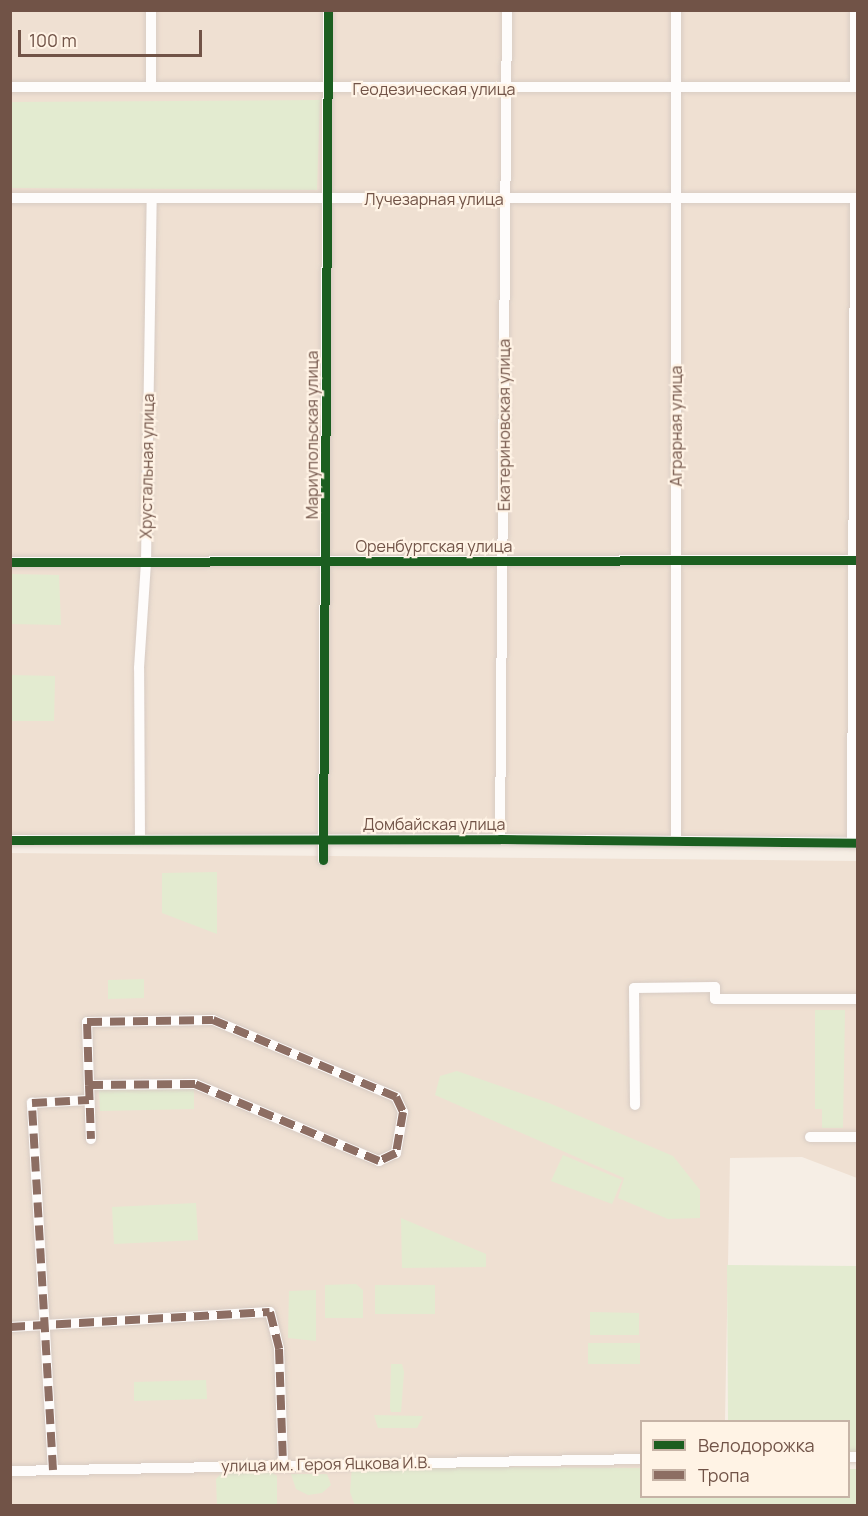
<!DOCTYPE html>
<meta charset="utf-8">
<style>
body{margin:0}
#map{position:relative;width:868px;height:1516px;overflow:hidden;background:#f6eee5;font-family:Manrope,sans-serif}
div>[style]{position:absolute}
.residential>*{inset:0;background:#efe0d2}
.green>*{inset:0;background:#e3ebd0}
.roads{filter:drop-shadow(0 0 2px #d7cbc3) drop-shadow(0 0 2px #d7cbc3)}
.minor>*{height:10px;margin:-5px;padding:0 5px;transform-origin:5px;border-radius:5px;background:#fefcfb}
.quiet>*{height:8px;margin-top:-4px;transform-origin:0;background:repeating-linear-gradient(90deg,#8d6e63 0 15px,transparent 0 23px)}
.cycleway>*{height:9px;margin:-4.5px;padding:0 4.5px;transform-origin:4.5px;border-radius:4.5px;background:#1b5e20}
span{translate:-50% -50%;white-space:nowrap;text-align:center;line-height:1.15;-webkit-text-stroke:4.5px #fff3e5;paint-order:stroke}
.street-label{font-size:16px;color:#715347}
.frame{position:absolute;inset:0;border:12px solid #715347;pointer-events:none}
.legend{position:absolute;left:640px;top:1420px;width:210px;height:78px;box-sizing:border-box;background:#fff3e5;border:2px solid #c6b3a6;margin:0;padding:8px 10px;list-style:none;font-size:18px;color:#715347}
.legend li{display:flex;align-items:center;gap:12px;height:30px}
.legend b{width:30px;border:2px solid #c6b3a6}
.scale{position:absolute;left:18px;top:30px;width:184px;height:27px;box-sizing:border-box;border:3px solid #715347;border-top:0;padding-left:8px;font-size:18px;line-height:21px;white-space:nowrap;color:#715347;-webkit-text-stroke:4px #fff3e5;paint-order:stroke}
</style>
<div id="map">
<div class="residential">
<div style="clip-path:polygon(10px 11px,857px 11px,857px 836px,11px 838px)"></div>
<div style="clip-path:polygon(10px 853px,857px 861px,857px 1178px,802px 1157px,730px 1158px,725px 1421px,642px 1422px,642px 1496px,724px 1505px,11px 1505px)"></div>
</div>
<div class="green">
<div style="clip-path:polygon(320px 100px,317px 190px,11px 188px,11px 102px)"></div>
<div style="clip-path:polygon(11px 574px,59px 575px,61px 625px,11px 624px)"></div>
<div style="clip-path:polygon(11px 675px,55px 676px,54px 721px,11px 721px)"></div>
<div style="clip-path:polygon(217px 872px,217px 934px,162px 913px,162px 873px)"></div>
<div style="clip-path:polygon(144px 979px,144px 998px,108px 999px,108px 980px)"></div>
<div style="clip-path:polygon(815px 1010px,845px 1010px,843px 1128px,822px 1128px,822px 1109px,815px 1109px)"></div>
<div style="clip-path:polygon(457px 1071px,549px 1103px,673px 1156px,700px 1190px,700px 1218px,668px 1219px,618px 1198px,624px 1178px,435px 1095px,440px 1076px)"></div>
<div style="clip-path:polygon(194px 1088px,194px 1109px,100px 1111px,99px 1090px)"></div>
<div style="clip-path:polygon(563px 1155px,622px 1180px,612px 1204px,551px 1181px)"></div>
<div style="clip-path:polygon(196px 1203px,198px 1240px,114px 1244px,112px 1207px)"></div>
<div style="clip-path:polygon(401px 1218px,486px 1254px,486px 1267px,402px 1268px)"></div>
<div style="clip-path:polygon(727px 1265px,857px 1266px,857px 1456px,849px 1456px,848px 1422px,728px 1421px)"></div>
<div style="clip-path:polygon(356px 1284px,363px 1290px,363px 1318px,325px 1318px,325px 1285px)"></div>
<div style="clip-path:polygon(375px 1285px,435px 1285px,435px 1314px,375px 1314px)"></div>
<div style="clip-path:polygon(316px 1290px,316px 1341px,288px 1338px,289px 1291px)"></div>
<div style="clip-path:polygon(590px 1312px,639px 1313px,639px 1335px,590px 1335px)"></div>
<div style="clip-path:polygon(588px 1343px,640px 1343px,640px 1364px,588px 1364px)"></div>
<div style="clip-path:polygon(391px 1364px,402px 1364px,404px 1372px,401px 1412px,391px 1412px,390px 1408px)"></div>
<div style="clip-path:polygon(206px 1380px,207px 1399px,134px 1401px,134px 1382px)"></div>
<div style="clip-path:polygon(374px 1415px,423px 1416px,417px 1428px,378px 1428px)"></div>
<div style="clip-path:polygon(352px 1466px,641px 1468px,642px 1496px,848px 1496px,849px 1469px,858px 1469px,857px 1506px,355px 1506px,350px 1492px)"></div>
<div style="clip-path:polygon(266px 1469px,277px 1476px,277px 1505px,217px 1505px,216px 1479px,224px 1470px)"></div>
<div style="clip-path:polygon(291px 1474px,327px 1474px,331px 1485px,322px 1493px,308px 1495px,296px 1489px)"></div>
</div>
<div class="roads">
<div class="minor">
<div style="left:151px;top:10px;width:77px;rotate:90deg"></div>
<div style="left:855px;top:10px;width:77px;rotate:90deg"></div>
<div style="left:10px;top:87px;width:848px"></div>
<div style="left:10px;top:198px;width:848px"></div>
<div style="left:10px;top:562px;width:848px;rotate:-0.14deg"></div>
<div style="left:500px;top:839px;width:829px;rotate:-89.52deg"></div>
<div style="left:10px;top:840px;width:490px;rotate:-0.1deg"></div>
<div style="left:500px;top:839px;width:358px;rotate:0.6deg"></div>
<div style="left:140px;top:840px;width:172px;rotate:-90.3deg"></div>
<div style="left:139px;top:668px;width:106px;rotate:-86.2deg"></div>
<div style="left:146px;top:562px;width:363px;rotate:-89.1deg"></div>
<div style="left:676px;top:841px;width:831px;rotate:-90deg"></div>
<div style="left:852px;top:843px;width:645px;rotate:-89.73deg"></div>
<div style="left:323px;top:860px;width:850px;rotate:-89.66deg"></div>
<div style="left:89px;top:1085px;width:63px;rotate:-91.8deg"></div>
<div style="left:87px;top:1022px;width:126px;rotate:-0.9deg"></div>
<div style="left:213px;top:1020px;width:199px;rotate:22.8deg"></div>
<div style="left:396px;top:1097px;width:17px;rotate:65deg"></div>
<div style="left:403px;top:1112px;width:42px;rotate:99.7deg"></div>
<div style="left:396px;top:1153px;width:19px;rotate:155deg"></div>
<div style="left:379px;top:1161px;width:199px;rotate:-157.3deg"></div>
<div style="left:195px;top:1084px;width:106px;rotate:179.5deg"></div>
<div style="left:89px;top:1085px;width:54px;rotate:87.9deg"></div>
<div style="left:635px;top:1105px;width:117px;rotate:-90.5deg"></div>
<div style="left:634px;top:988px;width:81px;rotate:-0.7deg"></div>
<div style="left:715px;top:987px;width:12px;rotate:90deg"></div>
<div style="left:715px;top:999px;width:143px"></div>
<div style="left:810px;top:1137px;width:48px"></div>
<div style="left:10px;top:1327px;width:260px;rotate:-3.3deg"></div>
<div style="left:270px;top:1312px;width:38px;rotate:76deg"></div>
<div style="left:279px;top:1349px;width:114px;rotate:88deg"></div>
<div style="left:848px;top:1457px;width:10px"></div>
<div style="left:53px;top:1470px;width:368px;rotate:-93.3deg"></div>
<div style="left:32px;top:1103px;width:57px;rotate:-3deg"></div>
<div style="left:10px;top:1471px;width:632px;rotate:-1.09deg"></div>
</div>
</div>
<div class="quiet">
<div style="left:89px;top:1085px;width:63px;rotate:-91.8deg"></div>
<div style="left:87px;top:1022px;width:126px;rotate:-0.9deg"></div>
<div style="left:213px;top:1020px;width:199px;rotate:22.8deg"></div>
<div style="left:396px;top:1097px;width:17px;rotate:65deg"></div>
<div style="left:403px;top:1112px;width:42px;rotate:99.7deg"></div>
<div style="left:396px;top:1153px;width:19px;rotate:155deg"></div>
<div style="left:379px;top:1161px;width:199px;rotate:-157.3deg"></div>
<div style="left:195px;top:1084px;width:106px;rotate:179.5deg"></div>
<div style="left:89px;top:1085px;width:54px;rotate:87.9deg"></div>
<div style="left:10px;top:1327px;width:260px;rotate:-3.3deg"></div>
<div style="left:270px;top:1312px;width:38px;rotate:76deg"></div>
<div style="left:279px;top:1349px;width:114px;rotate:88deg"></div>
<div style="left:53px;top:1470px;width:368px;rotate:-93.3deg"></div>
<div style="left:32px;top:1103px;width:57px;rotate:-3deg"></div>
</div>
<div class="cycleway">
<div style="left:10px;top:562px;width:848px;rotate:-0.14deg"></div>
<div style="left:10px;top:840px;width:490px;rotate:-0.1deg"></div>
<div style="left:500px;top:839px;width:358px;rotate:0.6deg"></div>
<div style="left:323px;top:860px;width:850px;rotate:-89.66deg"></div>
</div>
<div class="street-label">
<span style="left:434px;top:89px">Геодезическая улица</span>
<span style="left:434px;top:199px">Лучезарная улица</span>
<span style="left:504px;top:425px;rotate:-90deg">Екатериновская улица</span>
<span style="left:676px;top:426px;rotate:-90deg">Аграрная улица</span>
<span style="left:312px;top:435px;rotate:-90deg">Мариупольская улица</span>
<span style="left:147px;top:466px;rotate:-89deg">Хрустальная улица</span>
<span style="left:434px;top:546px">Оренбургская улица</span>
<span style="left:434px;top:824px">Домбайская улица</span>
<span style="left:326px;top:1464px;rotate:-1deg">улица им. Героя Яцкова И.В.</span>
</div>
<div class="frame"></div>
<ul class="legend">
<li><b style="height:8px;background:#1b5e20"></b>Велодорожка</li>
<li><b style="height:8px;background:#8d6e63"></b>Тропа</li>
</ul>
<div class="scale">100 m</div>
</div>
